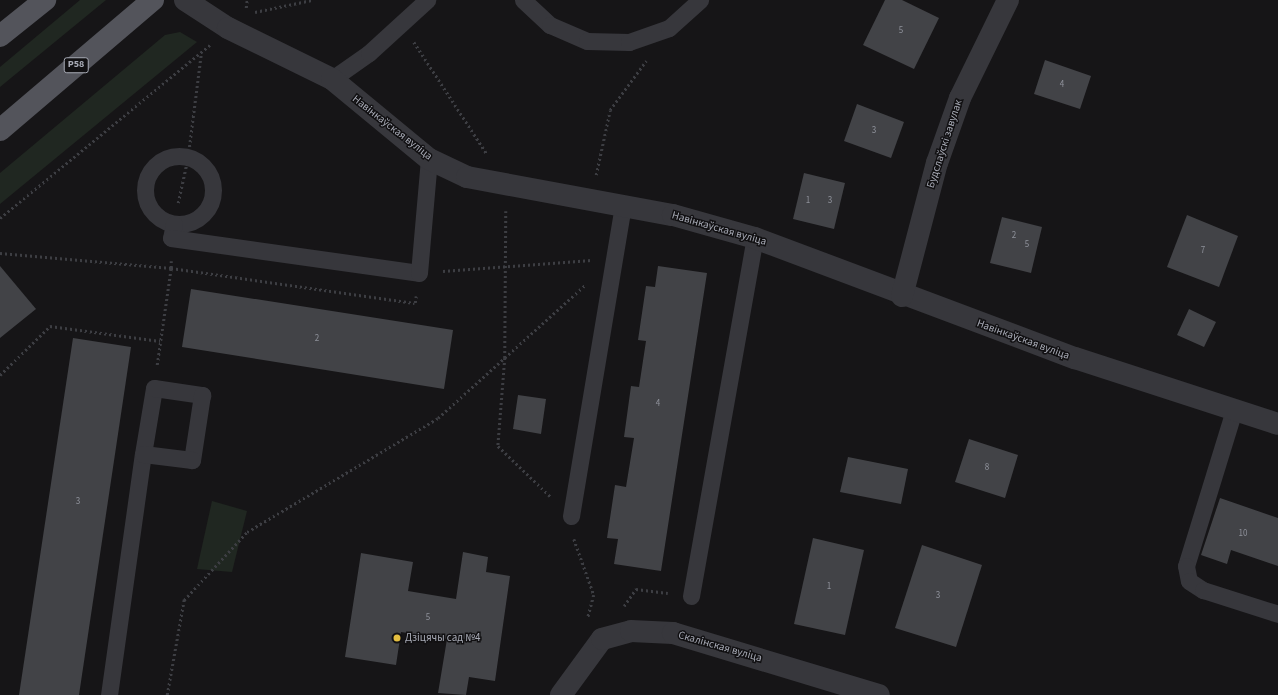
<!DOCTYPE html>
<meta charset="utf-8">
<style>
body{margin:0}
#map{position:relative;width:1278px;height:695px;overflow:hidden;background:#161517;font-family:"Source Sans 3",sans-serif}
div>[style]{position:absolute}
.green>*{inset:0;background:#202721}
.building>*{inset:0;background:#424347}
.path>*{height:2.5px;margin-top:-1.25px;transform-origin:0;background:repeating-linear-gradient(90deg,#3d3e43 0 2px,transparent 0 5px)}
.lane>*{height:17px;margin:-8.5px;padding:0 8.5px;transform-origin:8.5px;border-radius:8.5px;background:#37373c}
.lane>.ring{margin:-8.5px;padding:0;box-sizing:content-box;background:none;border:17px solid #37373c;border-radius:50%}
.street>*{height:22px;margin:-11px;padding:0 11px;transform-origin:11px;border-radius:11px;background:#37373c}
.primary>*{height:22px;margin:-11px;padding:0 11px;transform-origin:11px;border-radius:11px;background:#53545b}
.dots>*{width:11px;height:11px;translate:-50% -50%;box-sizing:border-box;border:2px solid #111012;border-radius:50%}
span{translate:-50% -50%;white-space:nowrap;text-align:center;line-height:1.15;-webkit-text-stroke:3px #111012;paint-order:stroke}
.number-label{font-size:9px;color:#8e919a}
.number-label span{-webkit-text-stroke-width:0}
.shield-label span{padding:1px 3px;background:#111012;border:1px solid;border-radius:3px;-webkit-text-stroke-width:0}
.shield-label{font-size:10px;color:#a8abb6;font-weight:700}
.street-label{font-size:11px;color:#a8abb6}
.poi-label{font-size:11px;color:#a8abb6}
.left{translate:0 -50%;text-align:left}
</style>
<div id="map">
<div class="green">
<div style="clip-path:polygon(80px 0,106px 0,0 87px,0 67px)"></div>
<div style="clip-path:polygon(180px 32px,197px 42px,0 204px,0 173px,165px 35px)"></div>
<div style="clip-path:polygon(212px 501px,247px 511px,232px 572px,197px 569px)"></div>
</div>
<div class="building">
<div style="clip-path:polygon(885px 0,902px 0,939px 18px,914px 69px,863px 45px)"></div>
<div style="clip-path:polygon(1045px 60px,1091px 76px,1080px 109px,1034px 94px)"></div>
<div style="clip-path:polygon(857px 104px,904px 122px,891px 158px,844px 141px)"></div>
<div style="clip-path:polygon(804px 173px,845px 183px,834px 229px,793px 219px)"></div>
<div style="clip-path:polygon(1187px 215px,1238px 236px,1219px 287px,1167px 267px)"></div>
<div style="clip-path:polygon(1002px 217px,1042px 227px,1031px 273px,990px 263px)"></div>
<div style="clip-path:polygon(0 266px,36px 309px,0 338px)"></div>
<div style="clip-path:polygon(658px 266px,707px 273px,661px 571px,614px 564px,618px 539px,607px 538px,615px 485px,626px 487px,634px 438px,624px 437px,631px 386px,639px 387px,646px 341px,638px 340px,646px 286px,655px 287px)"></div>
<div style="clip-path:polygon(191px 289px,453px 330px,444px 389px,182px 347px)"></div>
<div style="clip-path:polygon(1189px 309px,1216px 322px,1204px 347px,1177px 335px)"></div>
<div style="clip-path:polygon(73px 338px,131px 347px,79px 695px,19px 695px)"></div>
<div style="clip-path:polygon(518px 395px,546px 399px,541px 434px,513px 429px)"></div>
<div style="clip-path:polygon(969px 439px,1018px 455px,1005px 498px,955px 482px)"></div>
<div style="clip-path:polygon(848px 457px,908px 469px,901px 504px,840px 492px)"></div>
<div style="clip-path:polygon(1220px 498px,1278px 518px,1278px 566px,1231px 550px,1227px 564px,1201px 555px)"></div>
<div style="clip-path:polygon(813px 538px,864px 550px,845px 635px,794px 624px)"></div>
<div style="clip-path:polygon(922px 545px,982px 565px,956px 647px,895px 628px)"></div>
<div style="clip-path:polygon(463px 552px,488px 557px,486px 572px,510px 576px,495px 681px,469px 677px,466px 695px,438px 693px,447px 639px,401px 632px,396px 665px,345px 657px,361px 553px,413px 562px,408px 591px,456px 599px)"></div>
</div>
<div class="path">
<div style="left:246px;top:8px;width:8px;rotate:-83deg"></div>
<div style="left:255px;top:12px;width:58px;rotate:-11.9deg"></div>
<div style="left:414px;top:42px;width:134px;rotate:56.9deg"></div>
<div style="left:596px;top:175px;width:66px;rotate:-77.8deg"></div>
<div style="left:610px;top:110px;width:61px;rotate:-53.7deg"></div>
<div style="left:178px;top:203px;width:47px;rotate:-77.7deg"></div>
<div style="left:188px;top:157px;width:104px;rotate:-82.8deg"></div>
<div style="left:506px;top:211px;width:147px;rotate:90.4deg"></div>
<div style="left:505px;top:358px;width:88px;rotate:94.5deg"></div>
<div style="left:498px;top:446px;width:74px;rotate:43.9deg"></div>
<div style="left:0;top:218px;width:272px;rotate:-39.5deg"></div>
<div style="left:0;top:253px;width:172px;rotate:5deg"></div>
<div style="left:171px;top:268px;width:7px;rotate:-90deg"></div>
<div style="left:443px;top:271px;width:149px;rotate:-4.2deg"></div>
<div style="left:157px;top:365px;width:98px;rotate:-81.8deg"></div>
<div style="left:171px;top:268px;width:246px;rotate:8.2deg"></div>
<div style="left:415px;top:303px;width:7px;rotate:-82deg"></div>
<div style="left:0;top:375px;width:70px;rotate:-44.4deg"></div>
<div style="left:50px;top:326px;width:111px;rotate:7.8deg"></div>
<div style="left:574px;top:539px;width:59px;rotate:70.3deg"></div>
<div style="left:594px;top:595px;width:24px;rotate:105deg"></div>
<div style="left:624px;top:606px;width:21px;rotate:-55deg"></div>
<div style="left:636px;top:589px;width:32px;rotate:7deg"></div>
<div style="left:167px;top:695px;width:97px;rotate:-79.9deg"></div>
<div style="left:184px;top:600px;width:93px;rotate:-47.2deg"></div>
<div style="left:247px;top:532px;width:222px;rotate:-30.8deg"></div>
<div style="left:438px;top:418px;width:198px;rotate:-42.1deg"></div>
</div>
<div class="lane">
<div style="left:523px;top:0;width:37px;rotate:43deg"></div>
<div style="left:550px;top:25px;width:40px;rotate:23.4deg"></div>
<div style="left:587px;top:41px;width:42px;rotate:1.4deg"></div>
<div style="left:629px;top:42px;width:42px;rotate:-19.3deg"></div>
<div style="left:669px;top:28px;width:42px;rotate:-42.1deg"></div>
<div style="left:332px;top:79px;width:45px;rotate:-35.1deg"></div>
<div style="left:369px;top:53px;width:79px;rotate:-42.4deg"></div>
<div class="ring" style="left:145px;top:156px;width:51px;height:51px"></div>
<div style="left:174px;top:224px;width:14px;rotate:102deg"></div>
<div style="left:171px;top:238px;width:250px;rotate:8deg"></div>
<div style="left:419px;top:273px;width:114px;rotate:-85deg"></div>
<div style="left:1234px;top:410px;width:163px;rotate:107.1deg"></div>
<div style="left:1186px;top:566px;width:15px;rotate:79deg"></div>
<div style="left:1189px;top:581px;width:17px;rotate:33deg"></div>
<div style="left:1203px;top:590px;width:79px;rotate:17.7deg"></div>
<div style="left:571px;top:516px;width:314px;rotate:-80.5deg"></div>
<div style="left:691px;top:596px;width:364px;rotate:-79.9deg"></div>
<div style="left:109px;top:695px;width:243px;rotate:-82deg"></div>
<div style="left:143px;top:454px;width:67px;rotate:-80.5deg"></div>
<div style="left:154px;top:388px;width:49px;rotate:8.3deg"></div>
<div style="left:202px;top:395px;width:66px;rotate:98.7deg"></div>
<div style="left:192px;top:460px;width:49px;rotate:-173deg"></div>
</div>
<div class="street">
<div style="left:185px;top:0;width:51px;rotate:33.1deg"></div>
<div style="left:228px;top:28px;width:116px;rotate:26.1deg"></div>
<div style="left:332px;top:79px;width:126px;rotate:39.5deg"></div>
<div style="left:429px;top:159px;width:42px;rotate:25.3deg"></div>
<div style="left:467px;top:177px;width:209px;rotate:10.5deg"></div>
<div style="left:673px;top:215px;width:85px;rotate:15.7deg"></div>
<div style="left:755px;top:238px;width:342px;rotate:20.6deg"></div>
<div style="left:1075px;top:358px;width:213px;rotate:18deg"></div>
<div style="left:902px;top:296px;width:138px;rotate:-75.3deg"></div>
<div style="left:937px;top:163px;width:69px;rotate:-70.5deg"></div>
<div style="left:960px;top:98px;width:109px;rotate:-63.9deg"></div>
<div style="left:561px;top:695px;width:69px;rotate:-53.8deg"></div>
<div style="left:602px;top:639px;width:30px;rotate:-15deg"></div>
<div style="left:631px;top:631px;width:42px;rotate:2.7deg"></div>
<div style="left:673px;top:633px;width:215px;rotate:16.8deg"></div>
</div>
<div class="primary">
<div style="left:0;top:36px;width:58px;rotate:-38.7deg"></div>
<div style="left:0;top:130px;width:201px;rotate:-40.4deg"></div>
</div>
<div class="dots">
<div style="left:397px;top:638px;background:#e4be40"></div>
</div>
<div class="number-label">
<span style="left:901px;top:31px">5</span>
<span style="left:1062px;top:85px">4</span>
<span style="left:874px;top:131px">3</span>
<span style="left:808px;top:201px">1</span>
<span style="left:830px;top:201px">3</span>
<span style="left:1014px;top:236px">2</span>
<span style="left:1027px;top:245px">5</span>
<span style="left:1203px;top:251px">7</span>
<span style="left:317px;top:339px">2</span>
<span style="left:658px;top:404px">4</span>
<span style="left:987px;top:468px">8</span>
<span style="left:78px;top:502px">3</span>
<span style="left:1243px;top:534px">10</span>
<span style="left:829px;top:587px">1</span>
<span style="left:938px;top:596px">3</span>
<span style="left:428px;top:618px">5</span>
</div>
<div class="shield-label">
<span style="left:76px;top:65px">Р58</span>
</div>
<div class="street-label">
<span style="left:392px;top:128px;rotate:38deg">Навінкаўская вуліца</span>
<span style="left:945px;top:144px;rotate:-72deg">Будслаўскі завулак</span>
<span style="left:719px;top:229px;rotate:16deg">Навінкаўская вуліца</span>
<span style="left:1023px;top:340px;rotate:20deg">Навінкаўская вуліца</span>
<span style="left:720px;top:647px;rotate:16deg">Скалінская вуліца</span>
</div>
<div class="poi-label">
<span class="left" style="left:405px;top:638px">Дзіцячы сад №4</span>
</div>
</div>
